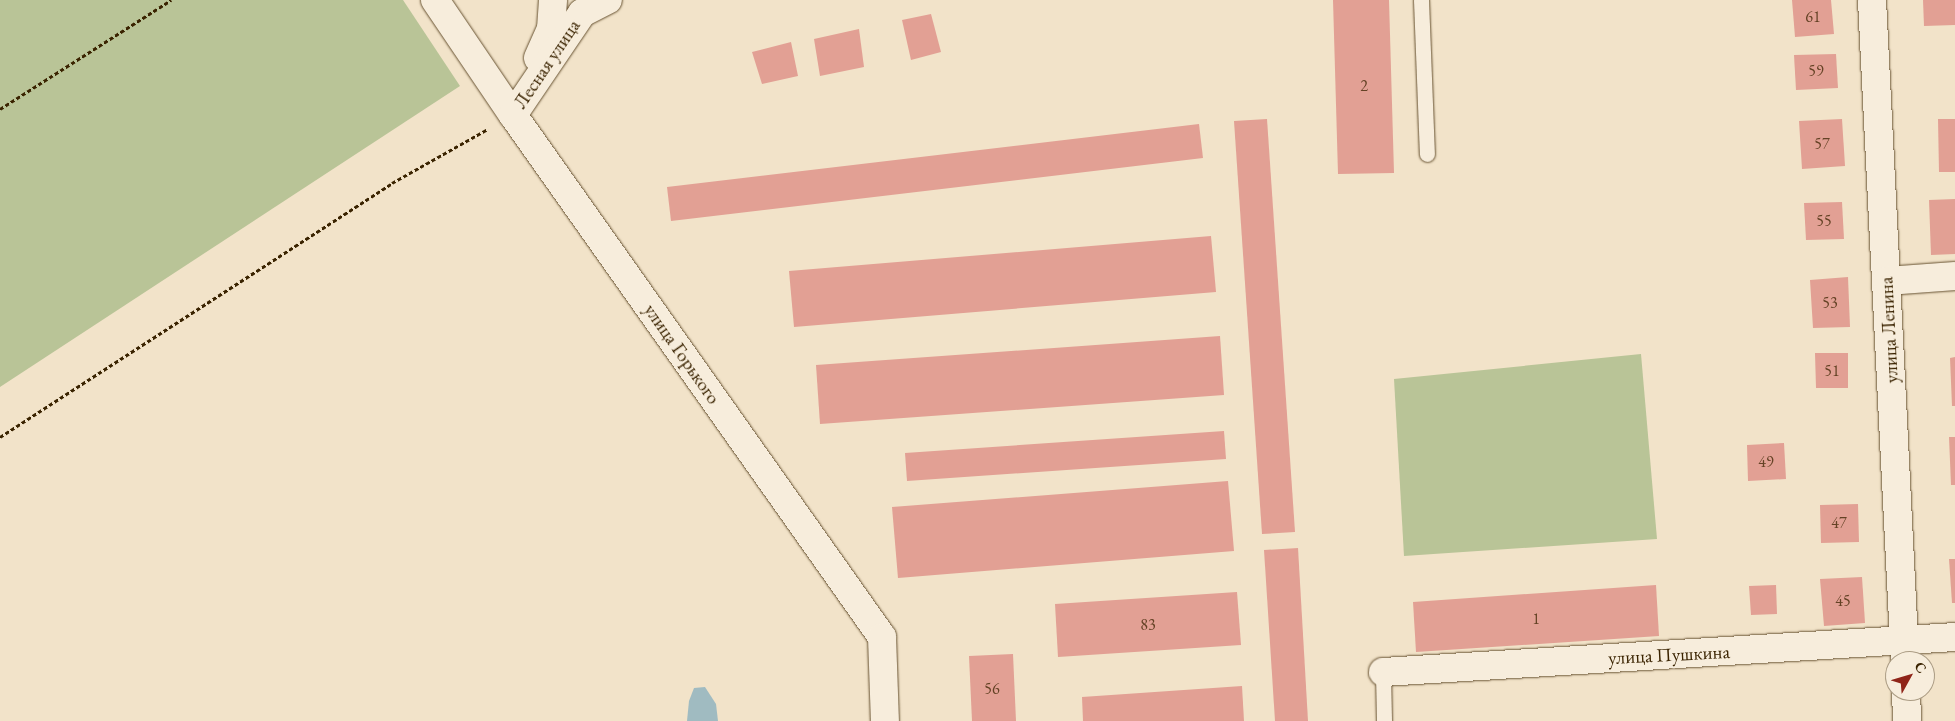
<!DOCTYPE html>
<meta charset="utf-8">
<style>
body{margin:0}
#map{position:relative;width:1955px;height:721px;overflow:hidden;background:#f2e3c9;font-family:"EB Garamond",serif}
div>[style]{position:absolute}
.green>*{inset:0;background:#b9c497}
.water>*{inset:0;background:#a0bbc1}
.building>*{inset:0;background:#e2a094}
.path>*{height:3px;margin-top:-1.5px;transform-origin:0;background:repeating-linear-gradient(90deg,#3a2300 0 4px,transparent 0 6.5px)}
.roads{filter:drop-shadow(0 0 1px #685332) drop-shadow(0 0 1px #685332)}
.service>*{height:15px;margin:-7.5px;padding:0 7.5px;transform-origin:7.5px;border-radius:7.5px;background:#f7eddc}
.minor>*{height:28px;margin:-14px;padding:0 14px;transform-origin:14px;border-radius:14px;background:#f7eddc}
span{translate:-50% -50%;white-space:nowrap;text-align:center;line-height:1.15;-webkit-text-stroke:4px #f7eddc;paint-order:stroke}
.number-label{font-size:16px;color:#644225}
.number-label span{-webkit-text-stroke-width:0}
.street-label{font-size:19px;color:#3a2300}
.north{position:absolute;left:1885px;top:651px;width:50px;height:50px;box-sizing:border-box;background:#f7eddc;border:1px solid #ab9c84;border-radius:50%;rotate:51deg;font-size:14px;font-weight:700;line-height:20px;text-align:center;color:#3a2300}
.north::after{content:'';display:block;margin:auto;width:18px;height:22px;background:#8f2418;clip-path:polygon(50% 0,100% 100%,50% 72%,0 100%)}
</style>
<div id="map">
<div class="green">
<div style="clip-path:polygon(0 0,403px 0,460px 86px,0 387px)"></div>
<div style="clip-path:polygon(1641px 354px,1657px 539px,1404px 556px,1394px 379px)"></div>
</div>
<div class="water">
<div style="clip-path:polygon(705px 687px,716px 704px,718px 721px,687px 721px,689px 701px,694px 688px)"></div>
</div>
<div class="building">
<div style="clip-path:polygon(1333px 0,1389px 0,1394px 173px,1338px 174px)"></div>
<div style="clip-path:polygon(1792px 0,1831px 0,1834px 34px,1795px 37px)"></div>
<div style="clip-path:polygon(1923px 0,1955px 0,1955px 25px,1924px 26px)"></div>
<div style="clip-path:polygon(931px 14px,941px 52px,911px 60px,902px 20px)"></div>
<div style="clip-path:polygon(859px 29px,864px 67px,820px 76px,814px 39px)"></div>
<div style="clip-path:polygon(791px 42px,798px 76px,762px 84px,752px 52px)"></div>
<div style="clip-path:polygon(1836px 54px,1838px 88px,1796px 90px,1794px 55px)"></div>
<div style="clip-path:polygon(1267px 119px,1295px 532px,1262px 534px,1234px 121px)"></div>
<div style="clip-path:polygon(1842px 119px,1845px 166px,1802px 169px,1799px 121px)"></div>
<div style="clip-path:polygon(1938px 119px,1955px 119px,1955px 172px,1939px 172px)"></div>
<div style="clip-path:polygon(1199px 124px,1203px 158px,671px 221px,667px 187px)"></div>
<div style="clip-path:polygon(1955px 199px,1955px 254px,1931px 255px,1929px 200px)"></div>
<div style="clip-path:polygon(1842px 202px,1844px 239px,1806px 240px,1804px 203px)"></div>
<div style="clip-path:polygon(1211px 236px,1216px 292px,794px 327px,789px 271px)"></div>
<div style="clip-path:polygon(1848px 277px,1850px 327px,1813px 328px,1810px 280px)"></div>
<div style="clip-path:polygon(1220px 336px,1224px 395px,820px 424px,816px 365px)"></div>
<div style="clip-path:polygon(1815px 353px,1848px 353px,1848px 388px,1816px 388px)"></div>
<div style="clip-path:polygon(1955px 357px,1955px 406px,1952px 406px,1950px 358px)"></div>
<div style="clip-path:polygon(1224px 431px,1226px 459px,907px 481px,905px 453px)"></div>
<div style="clip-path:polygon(1949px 437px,1955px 437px,1955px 485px,1951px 485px)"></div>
<div style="clip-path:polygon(1784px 443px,1786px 479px,1748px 481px,1747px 445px)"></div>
<div style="clip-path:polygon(1228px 481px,1234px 551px,898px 578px,892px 507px)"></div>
<div style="clip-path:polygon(1858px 504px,1859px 542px,1821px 543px,1820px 505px)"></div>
<div style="clip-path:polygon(1298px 548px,1308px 721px,1275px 721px,1264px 550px)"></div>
<div style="clip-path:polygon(1949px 559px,1955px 559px,1955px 603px,1952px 603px)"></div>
<div style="clip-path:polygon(1862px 577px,1865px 623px,1824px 626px,1820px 579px)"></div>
<div style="clip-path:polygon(1656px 585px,1659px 636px,1416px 652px,1413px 602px)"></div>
<div style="clip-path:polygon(1776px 585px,1777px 614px,1751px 615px,1749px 586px)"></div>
<div style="clip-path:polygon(1237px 592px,1241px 645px,1058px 657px,1055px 604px)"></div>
<div style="clip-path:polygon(1013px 654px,1016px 721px,972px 721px,969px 656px)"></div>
<div style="clip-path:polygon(1242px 686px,1244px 721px,1083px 721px,1082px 697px)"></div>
</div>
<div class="path">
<div style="left:0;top:109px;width:203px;rotate:-32.5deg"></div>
<div style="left:0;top:437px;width:467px;rotate:-32.9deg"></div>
<div style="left:392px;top:183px;width:110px;rotate:-29.4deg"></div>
</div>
<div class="roads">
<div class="service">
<div style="left:1421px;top:0;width:154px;rotate:87.8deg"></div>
<div style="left:1383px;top:672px;width:49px;rotate:88.8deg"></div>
</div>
<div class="minor">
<div style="left:435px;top:0;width:139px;rotate:55.9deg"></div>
<div style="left:513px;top:115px;width:639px;rotate:54.74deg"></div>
<div style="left:882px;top:637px;width:84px;rotate:88deg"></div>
<div style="left:1872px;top:0;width:662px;rotate:87.14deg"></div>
<div style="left:538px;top:58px;width:32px;rotate:-66deg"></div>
<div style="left:551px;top:29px;width:29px;rotate:-86deg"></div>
<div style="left:513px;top:115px;width:123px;rotate:-55.9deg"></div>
<div style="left:582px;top:13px;width:29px;rotate:-27deg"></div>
<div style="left:1887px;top:281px;width:68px;rotate:-4.2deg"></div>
<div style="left:1383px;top:672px;width:573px;rotate:-3.5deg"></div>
<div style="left:1906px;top:691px;width:30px;rotate:88deg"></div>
</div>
</div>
<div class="number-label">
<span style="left:1813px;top:17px">61</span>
<span style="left:1816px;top:71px">59</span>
<span style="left:1364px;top:86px">2</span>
<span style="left:1822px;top:144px">57</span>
<span style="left:1824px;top:221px">55</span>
<span style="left:1830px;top:303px">53</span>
<span style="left:1832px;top:371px">51</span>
<span style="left:1766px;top:462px">49</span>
<span style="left:1839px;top:523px">47</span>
<span style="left:1843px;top:601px">45</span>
<span style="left:1536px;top:619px">1</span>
<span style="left:1148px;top:625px">83</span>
<span style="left:992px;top:689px">56</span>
</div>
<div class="street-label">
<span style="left:547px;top:64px;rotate:-56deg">Лесная улица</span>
<span style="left:1889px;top:330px;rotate:-93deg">улица Ленина</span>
<span style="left:682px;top:354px;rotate:55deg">улица Горького</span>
<span style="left:1669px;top:655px;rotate:-3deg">улица Пушкина</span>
</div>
<div class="north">С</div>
</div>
